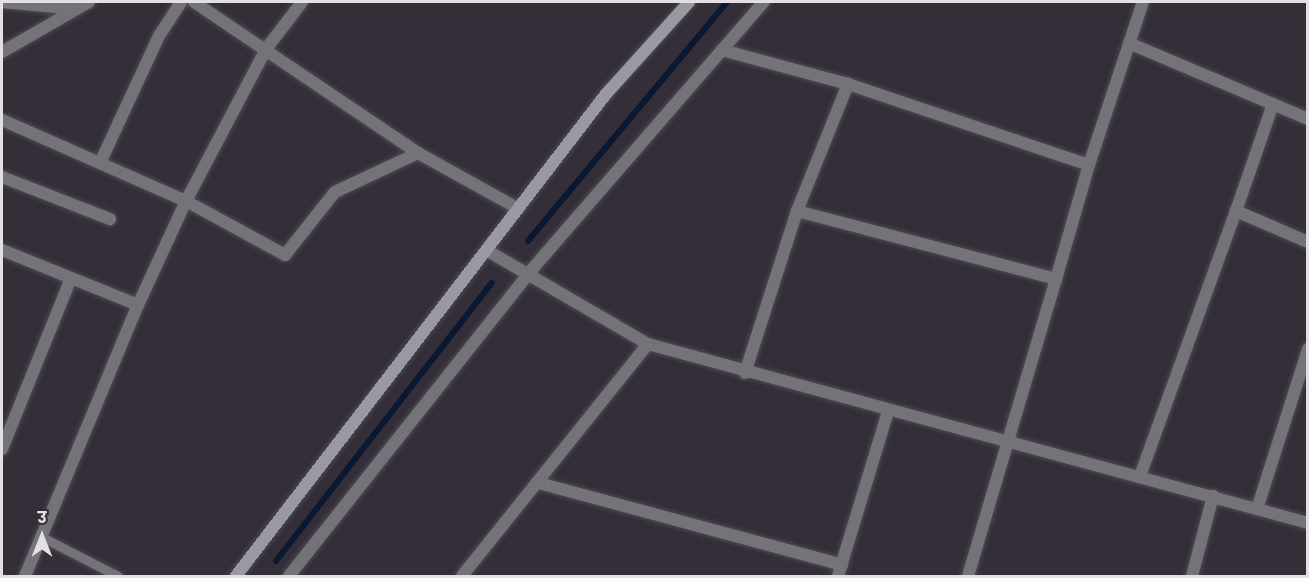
<!DOCTYPE html>
<meta charset="utf-8">
<style>
body{margin:0}
#map{position:relative;width:1309px;height:578px;overflow:hidden;background:#342e38;font-family:Poppins,"Noto Sans Devanagari",sans-serif}
div>[style]{position:absolute}
.stream>*{height:6px;margin:-3px;padding:0 3px;transform-origin:3px;border-radius:3px;background:#0a1831}
.roads{filter:drop-shadow(0 0 2px #504a54) drop-shadow(0 0 2px #504a54)}
.lane>*{height:9px;margin:-4.5px;padding:0 4.5px;transform-origin:4.5px;border-radius:4.5px;background:#747379}
.street>*{height:12px;margin:-6px;padding:0 6px;transform-origin:6px;border-radius:6px;background:#747379}
.secondary>*{height:12px;margin:-6px;padding:0 6px;transform-origin:6px;border-radius:6px;background:#9999a2}
span{translate:-50% -50%;white-space:nowrap;text-align:center;line-height:1.15;-webkit-text-stroke:4.5px #342e38;paint-order:stroke}
.frame{position:absolute;inset:0;border:3px solid #e3dfe5;pointer-events:none}
.north{position:absolute;left:12px;top:506px;width:60px;height:60px;-webkit-text-stroke:4px #342e38;paint-order:stroke;rotate:0deg;font-size:16px;font-weight:700;line-height:24px;text-align:center;color:#e3dfe5}
.north::after{content:'';display:block;margin:auto;width:21px;height:27px;background:#e3dfe5;clip-path:polygon(50% 0,100% 100%,50% 72%,0 100%)}
</style>
<div id="map">
<div class="stream">
<div style="left:528px;top:241px;width:311px;rotate:-50.2deg"></div>
<div style="left:276px;top:561px;width:352px;rotate:-52.2deg"></div>
</div>
<div class="roads">
<div class="lane">
<div style="left:42px;top:537px;width:85px;rotate:27.2deg"></div>
</div>
<div class="street">
<div style="left:2px;top:2px;width:74px;rotate:5.4deg"></div>
<div style="left:194px;top:2px;width:270px;rotate:34deg"></div>
<div style="left:1129px;top:43px;width:194px;rotate:23deg"></div>
<div style="left:722px;top:50px;width:131px;rotate:15.1deg"></div>
<div style="left:848px;top:84px;width:254px;rotate:18.6deg"></div>
<div style="left:1089px;top:165px;width:172px;rotate:-71.7deg"></div>
<div style="left:2px;top:52px;width:100px;rotate:-29.9deg"></div>
<div style="left:2px;top:120px;width:201px;rotate:23.8deg"></div>
<div style="left:186px;top:201px;width:172px;rotate:-62.2deg"></div>
<div style="left:266px;top:49px;width:59px;rotate:-52.5deg"></div>
<div style="left:100px;top:163px;width:140px;rotate:-65.1deg"></div>
<div style="left:159px;top:36px;width:40px;rotate:-57.1deg"></div>
<div style="left:2px;top:177px;width:116px;rotate:21.3deg"></div>
<div style="left:797px;top:211px;width:268px;rotate:14.7deg"></div>
<div style="left:1056px;top:279px;width:310px;rotate:106.5deg"></div>
<div style="left:1236px;top:211px;width:113px;rotate:-70.9deg"></div>
<div style="left:2px;top:250px;width:147px;rotate:22deg"></div>
<div style="left:138px;top:305px;width:115px;rotate:-65.2deg"></div>
<div style="left:186px;top:201px;width:113px;rotate:28.6deg"></div>
<div style="left:285px;top:255px;width:80px;rotate:-51.6deg"></div>
<div style="left:335px;top:192px;width:92px;rotate:-25.2deg"></div>
<div style="left:418px;top:153px;width:115px;rotate:29deg"></div>
<div style="left:488px;top:251px;width:185px;rotate:30.2deg"></div>
<div style="left:648px;top:344px;width:684px;rotate:15.17deg"></div>
<div style="left:1056px;top:279px;width:119px;rotate:-73.9deg"></div>
<div style="left:745px;top:373px;width:170px;rotate:-72.2deg"></div>
<div style="left:797px;top:211px;width:137px;rotate:-68.1deg"></div>
<div style="left:2px;top:449px;width:184px;rotate:-68deg"></div>
<div style="left:1140px;top:476px;width:282px;rotate:-70.1deg"></div>
<div style="left:1236px;top:211px;width:78px;rotate:23.3deg"></div>
<div style="left:539px;top:483px;width:314px;rotate:15.1deg"></div>
<div style="left:1257px;top:509px;width:168px;rotate:-72.3deg"></div>
<div style="left:25px;top:576px;width:294px;rotate:-67.4deg"></div>
<div style="left:289px;top:576px;width:385px;rotate:-51.6deg"></div>
<div style="left:528px;top:274px;width:360px;rotate:-49.1deg"></div>
<div style="left:462px;top:576px;width:297px;rotate:-51.3deg"></div>
<div style="left:838px;top:576px;width:172px;rotate:-73.1deg"></div>
<div style="left:1192px;top:576px;width:83px;rotate:-75.3deg"></div>
</div>
<div class="secondary">
<div style="left:236px;top:576px;width:608px;rotate:-52.49deg"></div>
<div style="left:606px;top:94px;width:124px;rotate:-47.9deg"></div>
</div>
</div>
<div class="frame"></div>
<div class="north">उ</div>
</div>
